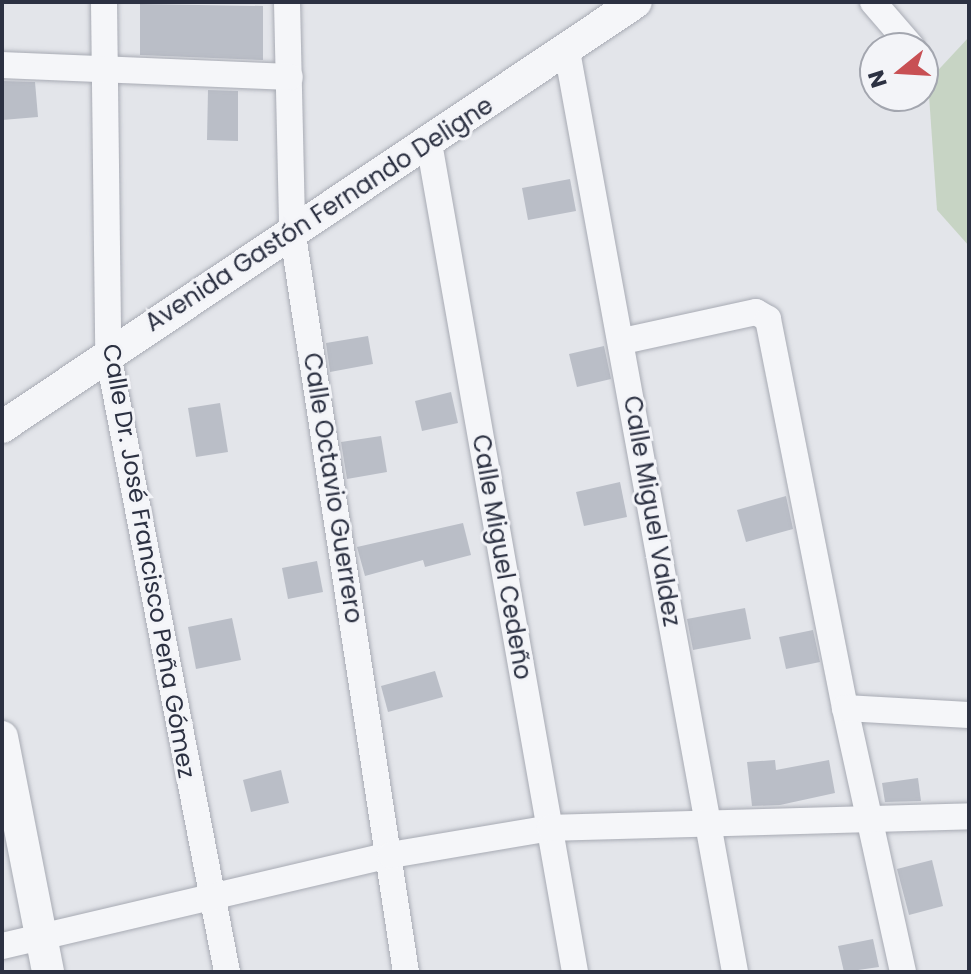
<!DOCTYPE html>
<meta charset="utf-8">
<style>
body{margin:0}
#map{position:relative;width:971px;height:974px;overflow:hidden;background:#e3e5ea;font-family:Poppins,sans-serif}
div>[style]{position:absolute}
.green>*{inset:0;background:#c7d4c4}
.building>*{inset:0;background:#babec7}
.roads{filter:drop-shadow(0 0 2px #a8abb4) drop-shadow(0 0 2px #a8abb4)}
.minor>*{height:26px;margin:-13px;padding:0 13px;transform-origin:13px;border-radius:13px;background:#f5f6f9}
.tertiary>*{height:32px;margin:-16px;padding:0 16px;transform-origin:16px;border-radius:16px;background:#f5f6f9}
span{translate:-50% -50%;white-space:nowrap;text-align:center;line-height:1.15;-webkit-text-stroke:6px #f3f4f8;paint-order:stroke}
.street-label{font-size:24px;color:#2c3142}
.frame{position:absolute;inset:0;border:4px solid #2c3142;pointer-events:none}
.north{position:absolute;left:859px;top:32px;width:80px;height:80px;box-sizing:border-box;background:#f3f4f8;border:2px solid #a3a6af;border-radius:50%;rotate:252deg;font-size:22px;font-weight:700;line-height:32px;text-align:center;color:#2c3142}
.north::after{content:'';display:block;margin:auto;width:28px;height:36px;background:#c85054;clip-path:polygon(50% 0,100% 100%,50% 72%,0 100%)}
</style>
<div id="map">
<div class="green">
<div style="clip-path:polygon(969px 37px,969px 246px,937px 210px,928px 81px)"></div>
</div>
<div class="building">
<div style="clip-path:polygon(140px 4px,263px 6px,263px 60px,140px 55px)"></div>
<div style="clip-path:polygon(2px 81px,35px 82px,38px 117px,2px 120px)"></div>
<div style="clip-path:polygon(208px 90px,238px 91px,238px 141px,207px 140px)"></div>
<div style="clip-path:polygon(570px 179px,576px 211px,528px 220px,522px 188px)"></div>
<div style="clip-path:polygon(368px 336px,373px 364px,330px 372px,326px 343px)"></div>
<div style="clip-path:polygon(604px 346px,611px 379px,577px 387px,569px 354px)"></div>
<div style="clip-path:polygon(451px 392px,458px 423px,422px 431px,415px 401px)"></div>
<div style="clip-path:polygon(220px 403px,228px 452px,196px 457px,188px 408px)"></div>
<div style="clip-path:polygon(381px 436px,387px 472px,347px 479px,341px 442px)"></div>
<div style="clip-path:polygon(620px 482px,627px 517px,584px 526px,576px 492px)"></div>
<div style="clip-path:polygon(786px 496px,793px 529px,746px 542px,737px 510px)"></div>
<div style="clip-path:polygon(463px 523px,471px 555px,425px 567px,423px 560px,365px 576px,357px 547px)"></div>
<div style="clip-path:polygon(317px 561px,323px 592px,288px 599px,282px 568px)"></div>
<div style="clip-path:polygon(745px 608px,751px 639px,693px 650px,687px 619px)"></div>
<div style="clip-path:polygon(232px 618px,241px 660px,196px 669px,188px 627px)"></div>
<div style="clip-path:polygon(813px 630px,820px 662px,786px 669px,779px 637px)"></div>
<div style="clip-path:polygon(435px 671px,443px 697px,388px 712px,381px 686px)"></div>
<div style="clip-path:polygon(775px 760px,776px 770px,829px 760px,835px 793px,780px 805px,752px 806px,747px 762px)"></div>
<div style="clip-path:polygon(281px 770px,289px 803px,251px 812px,243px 780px)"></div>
<div style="clip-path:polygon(918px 778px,921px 801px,885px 802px,882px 783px)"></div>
<div style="clip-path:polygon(932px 860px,943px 906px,909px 915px,897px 869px)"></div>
<div style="clip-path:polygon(873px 939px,879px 967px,844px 972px,838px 946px)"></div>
</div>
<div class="roads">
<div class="minor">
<div style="left:104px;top:2px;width:352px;rotate:89.3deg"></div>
<div style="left:108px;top:354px;width:629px;rotate:79.1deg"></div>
<div style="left:287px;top:2px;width:227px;rotate:88.7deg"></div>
<div style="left:292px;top:229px;width:752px;rotate:81.28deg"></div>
<div style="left:873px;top:2px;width:58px;rotate:49.2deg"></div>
<div style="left:567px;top:51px;width:936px;rotate:79.66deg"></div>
<div style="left:2px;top:65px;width:288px;rotate:2.4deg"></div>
<div style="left:429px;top:143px;width:842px;rotate:80.01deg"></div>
<div style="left:623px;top:341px;width:136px;rotate:-12.3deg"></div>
<div style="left:756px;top:312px;width:14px;rotate:30deg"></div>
<div style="left:768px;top:319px;width:397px;rotate:78.8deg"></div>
<div style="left:845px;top:708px;width:270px;rotate:77.6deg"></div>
<div style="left:845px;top:708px;width:124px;rotate:3.2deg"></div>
<div style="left:2px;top:946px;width:400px;rotate:-13.2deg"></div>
<div style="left:391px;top:855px;width:161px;rotate:-9.6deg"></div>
<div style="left:550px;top:828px;width:419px;rotate:-1.6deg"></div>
</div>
<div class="tertiary">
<div style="left:2px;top:427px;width:763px;rotate:-33.84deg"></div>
<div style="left:2px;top:737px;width:239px;rotate:78.9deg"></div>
</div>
</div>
<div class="street-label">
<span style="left:319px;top:214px;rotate:-33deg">Avenida Gastón Fernando Deligne</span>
<span style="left:333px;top:488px;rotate:81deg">Calle Octavio Guerrero</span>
<span style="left:652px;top:511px;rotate:80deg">Calle Miguel Valdez</span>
<span style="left:502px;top:557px;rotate:80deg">Calle Miguel Cedeño</span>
<span style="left:149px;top:561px;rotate:80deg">Calle Dr. José Francisco Peña Gómez</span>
</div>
<div class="frame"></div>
<div class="north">N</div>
</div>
